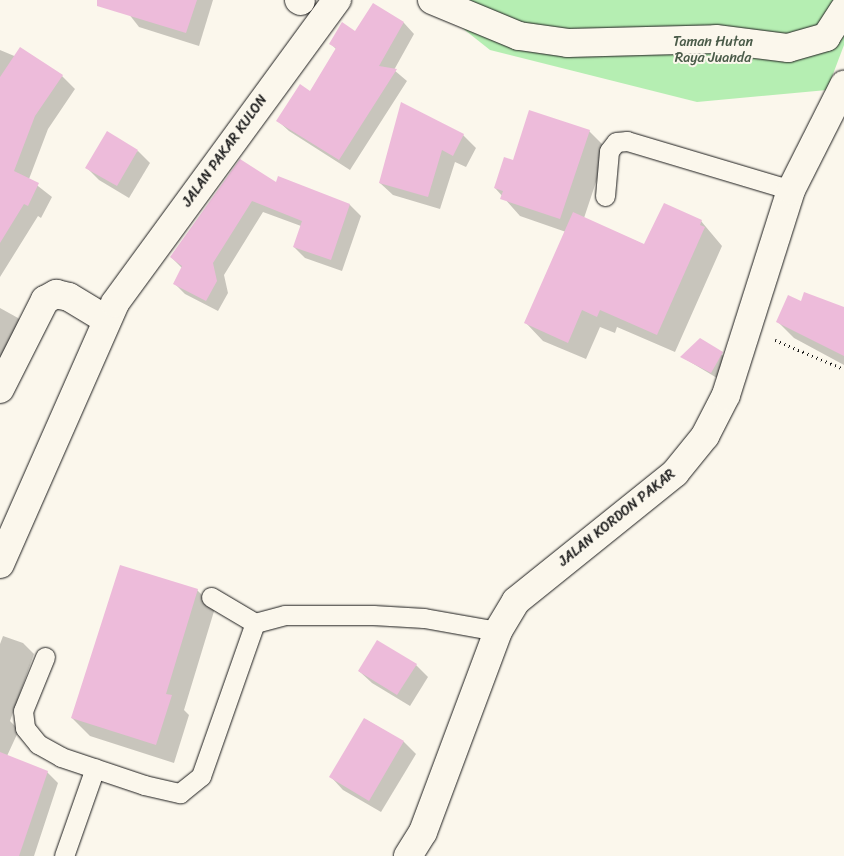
<!DOCTYPE html>
<style>
body{margin:0}
#map{position:relative;width:844px;height:856px;overflow:hidden;background:#fbf7ec;font-family:Sriracha,sans-serif}
div>[style]{position:absolute}
.green>*{inset:0;background:#b5eeb2}
.shadow>*{inset:0;background:#0003}
.building>*{inset:0;background:#edbbda}
.path>*{height:3px;margin-top:-1.5px;transform-origin:0;background:repeating-linear-gradient(90deg,#1c1c1c 0 1px,transparent 0 5px)}
.roads{filter:drop-shadow(0 0 1px #1c1c1c) drop-shadow(0 0 1px #1c1c1c)}
.lane>*{height:19px;margin:-9.5px;padding:0 9.5px;transform-origin:9.5px;border-radius:9.5px;background:#fbf7ec}
.street>*{height:28px;margin:-14px;padding:0 14px;transform-origin:14px;border-radius:14px;background:#fbf7ec}
span{translate:-50% -50%;white-space:nowrap;text-align:center;line-height:1.15;-webkit-text-stroke:4px #fbf7ec;paint-order:stroke}
.park-label{font-size:14px;color:#4a5b49}
.street-label{font-size:14px;color:#1c1c1c}
</style>
<div id="map">
<div class="green">
<div style="clip-path:polygon(427px 0,844px 0,844px 45px,827px 90px,697px 102px,490px 50px)"></div>
</div>
<div class="shadow">
<div style="clip-path:polygon(118px 0,213px 0,199px 46px,139px 27px)"></div>
<div style="clip-path:polygon(373px 5px,404px 23px,414px 34px,394px 70px,407px 81px,350px 170px,289px 131px,278px 121px,310px 92px,337px 50px,330px 43px,356px 33px)"></div>
<div style="clip-path:polygon(0 50px,62px 76px,75px 89px,48px 129px,29px 179px,52px 197px,41px 218px,38px 216px,0 277px)"></div>
<div style="clip-path:polygon(402px 104px,463px 135px,476px 148px,466px 167px,455px 162px,440px 209px,393px 195px,380px 183px)"></div>
<div style="clip-path:polygon(589px 131px,607px 149px,584px 218px,645px 245px,701px 221px,722px 246px,675px 352px,617px 327px,615px 333px,600px 327px,586px 359px,543px 341px,526px 323px,566px 232px,520px 216px,495px 188px,514px 162px)"></div>
<div style="clip-path:polygon(138px 151px,150px 163px,129px 198px,99px 180px,87px 168px)"></div>
<div style="clip-path:polygon(240px 160px,276px 184px,279px 178px,350px 205px,361px 216px,342px 271px,305px 258px,294px 247px,301px 226px,263px 212px,224px 275px,228px 293px,218px 311px,185px 294px,174px 283px,182px 268px,171px 257px)"></div>
<div style="clip-path:polygon(805px 294px,844px 308px,844px 365px,794px 338px,778px 322px,801px 303px)"></div>
<div style="clip-path:polygon(0 308px,18px 318px,31px 331px,0 364px)"></div>
<div style="clip-path:polygon(700px 340px,728px 359px,717px 378px,682px 357px)"></div>
<div style="clip-path:polygon(197px 590px,215px 608px,184px 710px,189px 715px,174px 763px,90px 736px,72px 718px)"></div>
<div style="clip-path:polygon(3px 636px,23px 643px,34px 654px,10px 721px,19px 730px,7px 756px,47px 772px,58px 783px,34px 856px,0 856px,0 644px)"></div>
<div style="clip-path:polygon(416px 665px,428px 677px,410px 706px,372px 683px,359px 671px)"></div>
<div style="clip-path:polygon(365px 719px,404px 742px,416px 754px,381px 812px,343px 790px,331px 777px)"></div>
</div>
<div class="building">
<div style="clip-path:polygon(97px 0,197px 0,186px 33px,97px 6px)"></div>
<div style="clip-path:polygon(373px 3px,404px 22px,379px 66px,397px 69px,339px 160px,276px 121px,300px 84px,310px 91px,336px 48px,329px 44px,342px 22px,355px 31px)"></div>
<div style="clip-path:polygon(20px 47px,63px 75px,35px 116px,14px 171px,39px 183px,28px 206px,24px 204px,0 243px,0 77px)"></div>
<div style="clip-path:polygon(401px 102px,464px 134px,453px 156px,442px 150px,428px 197px,379px 183px)"></div>
<div style="clip-path:polygon(529px 110px,590px 130px,560px 219px,500px 199px,503px 191px,494px 188px,504px 157px,513px 160px)"></div>
<div style="clip-path:polygon(107px 131px,138px 150px,117px 186px,85px 168px)"></div>
<div style="clip-path:polygon(240px 159px,276px 182px,278px 176px,350px 204px,331px 260px,293px 247px,302px 221px,252px 201px,213px 263px,217px 281px,206px 301px,173px 284px,182px 266px,170px 257px)"></div>
<div style="clip-path:polygon(664px 203px,702px 220px,700px 225px,705px 227px,657px 335px,600px 310px,597px 317px,582px 310px,568px 343px,524px 323px,573px 212px,644px 244px)"></div>
<div style="clip-path:polygon(804px 292px,844px 307px,844px 356px,776px 322px,788px 295px,801px 301px)"></div>
<div style="clip-path:polygon(700px 338px,723px 352px,711px 373px,680px 357px)"></div>
<div style="clip-path:polygon(120px 565px,198px 589px,166px 694px,172px 695px,156px 745px,71px 718px)"></div>
<div style="clip-path:polygon(377px 640px,417px 664px,397px 695px,358px 671px)"></div>
<div style="clip-path:polygon(364px 718px,404px 741px,369px 801px,329px 777px)"></div>
<div style="clip-path:polygon(0 752px,48px 771px,19px 856px,0 856px)"></div>
</div>
<div class="path">
<div style="left:775px;top:340px;width:75px;rotate:22.8deg"></div>
</div>
<div class="roads">
<div class="lane">
<div style="left:605px;top:196px;width:45px;rotate:-84.9deg"></div>
<div style="left:609px;top:151px;width:11px;rotate:-52deg"></div>
<div style="left:616px;top:142px;width:11px;rotate:-5deg"></div>
<div style="left:627px;top:141px;width:171px;rotate:16.6deg"></div>
<div style="left:211px;top:597px;width:51px;rotate:30.6deg"></div>
<div style="left:255px;top:623px;width:31px;rotate:-15deg"></div>
<div style="left:285px;top:615px;width:88px"></div>
<div style="left:373px;top:615px;width:51px;rotate:3.4deg"></div>
<div style="left:424px;top:618px;width:75px;rotate:10deg"></div>
<div style="left:45px;top:657px;width:58px;rotate:112.2deg"></div>
<div style="left:23px;top:711px;width:17px;rotate:83deg"></div>
<div style="left:25px;top:728px;width:21px;rotate:51deg"></div>
<div style="left:38px;top:744px;width:26px;rotate:29deg"></div>
<div style="left:61px;top:757px;width:88px;rotate:18.6deg"></div>
<div style="left:144px;top:785px;width:37px;rotate:13deg"></div>
<div style="left:180px;top:793px;width:27px;rotate:-39deg"></div>
<div style="left:201px;top:776px;width:162px;rotate:-70.6deg"></div>
<div style="left:64px;top:856px;width:93px;rotate:-70.6deg"></div>
</div>
<div class="street">
<div style="left:299px;top:0;width:2px;rotate:27deg"></div>
<div style="left:432px;top:0;width:94px;rotate:22.5deg"></div>
<div style="left:519px;top:36px;width:49px;rotate:8.1deg"></div>
<div style="left:568px;top:43px;width:148px;rotate:-1.5deg"></div>
<div style="left:716px;top:39px;width:73px;rotate:7.1deg"></div>
<div style="left:788px;top:48px;width:40px;rotate:-16deg"></div>
<div style="left:826px;top:37px;width:33px;rotate:-57deg"></div>
<div style="left:0;top:389px;width:100px;rotate:-63.2deg"></div>
<div style="left:45px;top:300px;width:13px;rotate:-29deg"></div>
<div style="left:56px;top:294px;width:13px;rotate:13deg"></div>
<div style="left:69px;top:297px;width:44px;rotate:31.2deg"></div>
<div style="left:0;top:564px;width:285px;rotate:-66.2deg"></div>
<div style="left:115px;top:303px;width:376px;rotate:-53.8deg"></div>
<div style="left:408px;top:856px;width:28px;rotate:-58deg"></div>
<div style="left:423px;top:832px;width:215px;rotate:-69.5deg"></div>
<div style="left:498px;top:631px;width:35px;rotate:-59deg"></div>
<div style="left:516px;top:601px;width:204px;rotate:-38.8deg"></div>
<div style="left:675px;top:473px;width:48px;rotate:-51deg"></div>
<div style="left:705px;top:436px;width:46px;rotate:-62.9deg"></div>
<div style="left:726px;top:395px;width:215px;rotate:-72.4deg"></div>
<div style="left:791px;top:190px;width:118px;rotate:-63.2deg"></div>
</div>
</div>
<div class="park-label">
<span style="left:713px;top:50px">Taman Hutan<br>Raya Juanda</span>
</div>
<div class="street-label">
<span style="left:225px;top:151px;rotate:-54deg">JALAN PAKAR KULON</span>
<span style="left:617px;top:518px;rotate:-39deg">JALAN KORDON PAKAR</span>
</div>
</div>
